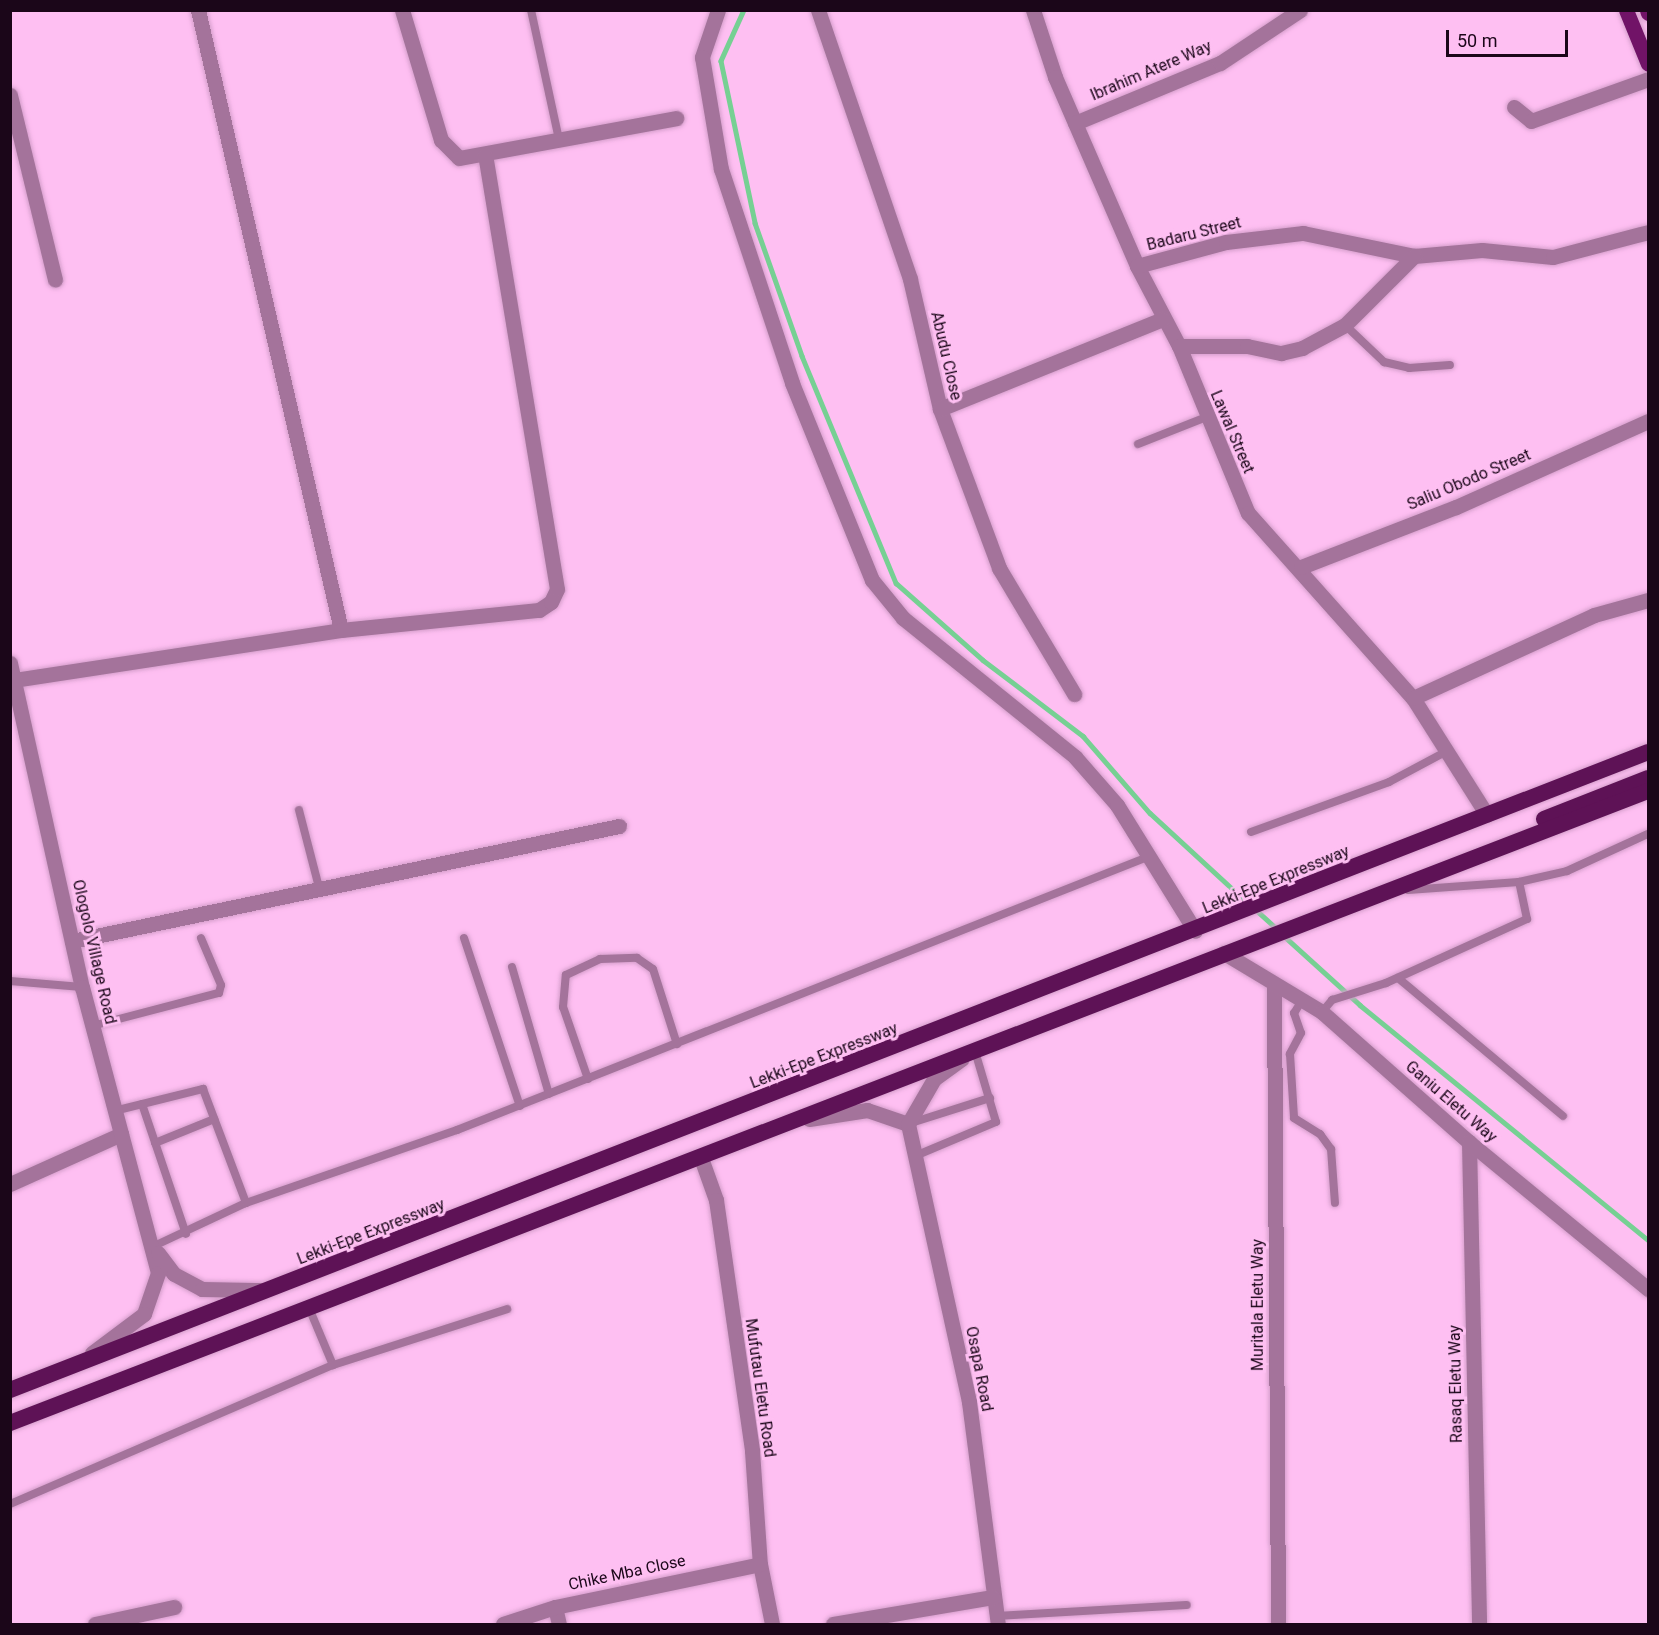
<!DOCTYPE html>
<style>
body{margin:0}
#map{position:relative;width:1659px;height:1635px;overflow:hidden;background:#febff2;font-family:Roboto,sans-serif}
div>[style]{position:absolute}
.stream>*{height:4.5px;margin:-2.25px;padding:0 2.25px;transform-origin:2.25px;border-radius:2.25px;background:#76d093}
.roads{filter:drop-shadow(0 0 2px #d59ecb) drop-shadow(0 0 2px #d59ecb)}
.service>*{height:8px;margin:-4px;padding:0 4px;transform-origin:4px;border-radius:4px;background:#a4739b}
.minor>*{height:15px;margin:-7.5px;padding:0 7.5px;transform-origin:7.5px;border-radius:7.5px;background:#a4739b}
.tertiary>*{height:15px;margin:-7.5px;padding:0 7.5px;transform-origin:7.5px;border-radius:7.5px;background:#a4739b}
.primary>*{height:15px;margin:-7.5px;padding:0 7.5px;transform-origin:7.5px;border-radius:7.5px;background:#711367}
.trunk>*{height:16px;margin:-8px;padding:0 8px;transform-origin:8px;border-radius:8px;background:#5e1256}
span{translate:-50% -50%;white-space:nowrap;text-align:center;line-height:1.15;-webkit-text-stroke:6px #febff2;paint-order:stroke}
.street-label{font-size:16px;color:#1b0619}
.frame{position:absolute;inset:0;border:12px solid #1b0619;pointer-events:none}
.scale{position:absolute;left:1446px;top:30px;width:122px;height:27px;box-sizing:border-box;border:3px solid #1b0619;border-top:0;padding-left:8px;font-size:18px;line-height:21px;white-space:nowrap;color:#1b0619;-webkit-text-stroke:4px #febff2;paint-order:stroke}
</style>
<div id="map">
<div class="stream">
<div style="left:744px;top:10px;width:56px;rotate:114.3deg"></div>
<div style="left:721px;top:61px;width:166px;rotate:78.1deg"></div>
<div style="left:755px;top:223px;width:141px;rotate:70.5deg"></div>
<div style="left:802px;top:356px;width:246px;rotate:67.5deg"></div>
<div style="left:896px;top:583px;width:116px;rotate:41.5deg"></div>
<div style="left:983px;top:660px;width:126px;rotate:37.2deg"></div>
<div style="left:1083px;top:736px;width:102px;rotate:49deg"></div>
<div style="left:1150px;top:813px;width:134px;rotate:42.6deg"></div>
<div style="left:1255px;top:909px;width:31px;rotate:42deg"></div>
<div style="left:1284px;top:936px;width:103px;rotate:42.2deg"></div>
<div style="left:1360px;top:1005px;width:372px;rotate:39.2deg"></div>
</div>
<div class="roads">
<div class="service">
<div style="left:531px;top:10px;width:133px;rotate:77.8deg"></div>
<div style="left:1345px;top:325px;width:54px;rotate:43.5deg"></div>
<div style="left:1384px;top:362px;width:26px;rotate:13deg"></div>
<div style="left:1409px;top:368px;width:41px;rotate:-4.2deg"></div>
<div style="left:1138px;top:444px;width:71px;rotate:-21.5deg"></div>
<div style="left:299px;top:810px;width:84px;rotate:75.5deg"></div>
<div style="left:1251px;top:832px;width:147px;rotate:-19.9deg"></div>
<div style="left:1389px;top:782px;width:68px;rotate:-28.1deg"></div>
<div style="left:1408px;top:890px;width:111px;rotate:-4.1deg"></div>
<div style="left:1519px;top:882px;width:49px;rotate:-12.9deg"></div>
<div style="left:1567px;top:871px;width:89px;rotate:-24.6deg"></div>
<div style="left:464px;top:938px;width:177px;rotate:71.6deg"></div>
<div style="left:512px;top:967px;width:132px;rotate:73.8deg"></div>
<div style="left:1398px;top:978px;width:215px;rotate:39.9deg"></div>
<div style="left:10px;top:981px;width:72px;rotate:4.8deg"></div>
<div style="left:1301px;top:1002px;width:13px;rotate:122deg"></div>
<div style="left:1294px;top:1013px;width:21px;rotate:71deg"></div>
<div style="left:1301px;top:1033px;width:24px;rotate:118deg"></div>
<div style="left:1290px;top:1054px;width:64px;rotate:86.4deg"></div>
<div style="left:1294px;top:1118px;width:31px;rotate:32deg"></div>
<div style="left:1320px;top:1134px;width:19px;rotate:54deg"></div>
<div style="left:1331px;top:1149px;width:54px;rotate:85.8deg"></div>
<div style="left:1322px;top:1012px;width:16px;rotate:-50deg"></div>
<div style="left:1332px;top:1000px;width:57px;rotate:-17.5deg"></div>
<div style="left:1386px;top:983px;width:155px;rotate:-24.4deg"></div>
<div style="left:1527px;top:919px;width:38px;rotate:-102deg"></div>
<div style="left:92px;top:1026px;width:131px;rotate:-14.6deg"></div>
<div style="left:219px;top:993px;width:8px;rotate:-76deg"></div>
<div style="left:221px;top:985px;width:51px;rotate:-113.1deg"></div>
<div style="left:588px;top:1079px;width:76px;rotate:-109.1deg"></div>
<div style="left:563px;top:1007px;width:32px;rotate:-85deg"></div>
<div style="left:566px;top:975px;width:38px;rotate:-25deg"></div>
<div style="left:600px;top:959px;width:37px;rotate:-2deg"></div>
<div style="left:637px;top:958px;width:19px;rotate:35deg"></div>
<div style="left:653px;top:969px;width:79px;rotate:72.3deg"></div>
<div style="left:142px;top:1104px;width:137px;rotate:71.3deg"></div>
<div style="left:114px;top:1111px;width:92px;rotate:-13.9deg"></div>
<div style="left:203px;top:1089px;width:122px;rotate:69.3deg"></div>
<div style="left:911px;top:1123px;width:83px;rotate:-17.6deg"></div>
<div style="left:155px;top:1143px;width:64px;rotate:-22.1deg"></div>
<div style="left:915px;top:1156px;width:88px;rotate:-22.8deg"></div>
<div style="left:996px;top:1122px;width:74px;rotate:-106.5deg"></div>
<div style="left:154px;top:1246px;width:102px;rotate:-25.1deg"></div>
<div style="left:246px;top:1203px;width:223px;rotate:-19.1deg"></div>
<div style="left:457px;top:1130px;width:745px;rotate:-21.57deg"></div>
<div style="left:309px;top:1308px;width:62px;rotate:67.2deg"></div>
<div style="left:10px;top:1504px;width:352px;rotate:-23.3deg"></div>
<div style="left:333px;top:1365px;width:183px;rotate:-17.8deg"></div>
<div style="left:996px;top:1616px;width:191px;rotate:-3.3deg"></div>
</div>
<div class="minor">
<div style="left:198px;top:10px;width:636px;rotate:77.01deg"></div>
<div style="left:402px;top:10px;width:136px;rotate:73.3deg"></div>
<div style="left:441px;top:140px;width:25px;rotate:45deg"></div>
<div style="left:459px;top:158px;width:221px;rotate:-10.4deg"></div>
<div style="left:718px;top:10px;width:50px;rotate:108.8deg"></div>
<div style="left:702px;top:57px;width:114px;rotate:80.4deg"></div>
<div style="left:721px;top:169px;width:225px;rotate:71.6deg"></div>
<div style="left:792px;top:383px;width:213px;rotate:67.9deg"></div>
<div style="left:872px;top:580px;width:49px;rotate:50.8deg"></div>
<div style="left:903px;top:618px;width:221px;rotate:38.9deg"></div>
<div style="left:1075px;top:757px;width:64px;rotate:48.8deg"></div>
<div style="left:1117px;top:805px;width:148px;rotate:58.2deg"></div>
<div style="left:818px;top:10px;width:284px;rotate:71.1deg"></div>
<div style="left:910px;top:279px;width:133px;rotate:77deg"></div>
<div style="left:940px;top:409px;width:170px;rotate:69.6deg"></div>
<div style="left:999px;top:568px;width:147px;rotate:59.2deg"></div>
<div style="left:1033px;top:10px;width:71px;rotate:71.8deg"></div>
<div style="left:1055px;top:77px;width:206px;rotate:66.5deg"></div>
<div style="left:1137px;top:266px;width:90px;rotate:62.3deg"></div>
<div style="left:1179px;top:346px;width:181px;rotate:67.6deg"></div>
<div style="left:1248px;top:513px;width:248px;rotate:48.3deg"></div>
<div style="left:1413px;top:698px;width:138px;rotate:57.7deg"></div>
<div style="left:10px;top:95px;width:190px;rotate:76.3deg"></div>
<div style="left:1514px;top:107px;width:22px;rotate:39deg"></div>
<div style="left:1531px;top:121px;width:124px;rotate:-19.7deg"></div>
<div style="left:1075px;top:123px;width:157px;rotate:-22.5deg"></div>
<div style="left:1220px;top:63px;width:96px;rotate:-33.5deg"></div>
<div style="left:1137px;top:266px;width:92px;rotate:-15.1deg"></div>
<div style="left:1226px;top:242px;width:78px;rotate:-6.7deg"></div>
<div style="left:1303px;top:233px;width:113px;rotate:11.7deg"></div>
<div style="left:1414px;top:256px;width:68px;rotate:-5deg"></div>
<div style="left:1482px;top:250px;width:71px;rotate:5.6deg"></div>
<div style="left:1553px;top:257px;width:98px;rotate:-14.7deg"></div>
<div style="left:1179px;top:346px;width:68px"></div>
<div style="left:1247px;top:346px;width:35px;rotate:12deg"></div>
<div style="left:1281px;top:353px;width:22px;rotate:-13deg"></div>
<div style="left:1302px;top:348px;width:49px;rotate:-28.1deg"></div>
<div style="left:1345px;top:325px;width:98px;rotate:-45deg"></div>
<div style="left:940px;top:409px;width:240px;rotate:-22deg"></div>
<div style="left:1301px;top:567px;width:166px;rotate:-21.2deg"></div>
<div style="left:1456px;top:507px;width:210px;rotate:-24.1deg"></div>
<div style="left:14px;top:680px;width:331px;rotate:-8.7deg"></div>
<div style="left:341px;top:630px;width:199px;rotate:-5.8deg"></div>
<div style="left:539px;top:610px;width:14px;rotate:-34deg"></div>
<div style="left:551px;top:602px;width:14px;rotate:-65deg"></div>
<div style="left:557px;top:589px;width:440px;rotate:-99.4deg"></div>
<div style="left:1413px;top:698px;width:199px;rotate:-24.6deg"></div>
<div style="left:1594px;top:615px;width:56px;rotate:-15.5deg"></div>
<div style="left:72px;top:941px;width:559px;rotate:-11.87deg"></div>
<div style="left:1274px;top:985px;width:639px;rotate:89.64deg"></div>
<div style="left:809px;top:1119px;width:59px;rotate:-8.8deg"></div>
<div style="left:867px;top:1110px;width:43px;rotate:18.9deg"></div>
<div style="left:908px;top:1124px;width:285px;rotate:77.6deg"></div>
<div style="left:969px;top:1402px;width:224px;rotate:82.6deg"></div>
<div style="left:908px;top:1124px;width:52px;rotate:-60deg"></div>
<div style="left:934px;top:1079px;width:34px;rotate:-36deg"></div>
<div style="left:1469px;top:1142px;width:482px;rotate:88.8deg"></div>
<div style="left:701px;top:1158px;width:45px;rotate:70.3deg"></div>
<div style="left:716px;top:1200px;width:254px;rotate:81.8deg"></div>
<div style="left:752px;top:1451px;width:113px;rotate:86deg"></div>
<div style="left:760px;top:1564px;width:61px;rotate:78.7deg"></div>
<div style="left:10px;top:1184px;width:122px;rotate:-24.2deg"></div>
<div style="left:555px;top:1607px;width:17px;rotate:77deg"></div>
<div style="left:95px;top:1624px;width:81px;rotate:-12.1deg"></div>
<div style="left:503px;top:1624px;width:55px;rotate:-18.1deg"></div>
<div style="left:555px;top:1607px;width:209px;rotate:-11.8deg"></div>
<div style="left:833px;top:1624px;width:162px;rotate:-9.6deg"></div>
</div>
<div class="tertiary">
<div style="left:10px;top:663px;width:332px;rotate:77.5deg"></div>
<div style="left:82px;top:987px;width:296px;rotate:75.1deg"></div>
<div style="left:158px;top:1273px;width:43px;rotate:108.9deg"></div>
<div style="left:144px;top:1314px;width:65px;rotate:143.1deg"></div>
<div style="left:1224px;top:953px;width:114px;rotate:31deg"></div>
<div style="left:1322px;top:1012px;width:196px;rotate:41.5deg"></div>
<div style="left:1469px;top:1142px;width:232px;rotate:39.4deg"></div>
<div style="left:158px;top:1253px;width:26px;rotate:53deg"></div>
<div style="left:174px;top:1274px;width:32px;rotate:28deg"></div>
<div style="left:202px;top:1289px;width:57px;rotate:1deg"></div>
</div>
<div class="primary">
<div style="left:1626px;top:10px;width:58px;rotate:67.8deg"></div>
<div style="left:1647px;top:10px;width:3px;rotate:72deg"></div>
</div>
<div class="trunk">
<div style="left:1544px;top:819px;width:112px;rotate:-21.5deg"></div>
<div style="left:10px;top:1390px;width:1758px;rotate:-21.28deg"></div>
<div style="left:10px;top:1423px;width:1756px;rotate:-21.1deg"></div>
</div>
</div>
<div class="street-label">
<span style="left:1151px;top:71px;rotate:-23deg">Ibrahim Atere Way</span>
<span style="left:1194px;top:234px;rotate:-14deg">Badaru Street</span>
<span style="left:946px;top:356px;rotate:77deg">Abudu Close</span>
<span style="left:1232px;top:432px;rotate:67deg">Lawal Street</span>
<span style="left:1469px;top:480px;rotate:-23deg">Saliu Obodo Street</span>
<span style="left:1276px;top:880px;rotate:-22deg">Lekki-Epe Expressway</span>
<span style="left:94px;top:952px;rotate:77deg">Ologolo Village Road</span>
<span style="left:824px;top:1056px;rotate:-21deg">Lekki-Epe Expressway</span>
<span style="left:1451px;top:1102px;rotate:41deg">Ganiu Eletu Way</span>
<span style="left:371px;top:1232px;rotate:-21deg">Lekki-Epe Expressway</span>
<span style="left:1258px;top:1305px;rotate:-90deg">Muritala Eletu Way</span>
<span style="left:979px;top:1369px;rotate:79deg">Osapa Road</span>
<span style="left:1456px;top:1384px;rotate:-91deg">Rasaq Eletu Way</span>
<span style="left:760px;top:1388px;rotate:82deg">Mufutau Eletu Road</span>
<span style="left:627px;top:1573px;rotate:-12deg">Chike Mba Close</span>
</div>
<div class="frame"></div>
<div class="scale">50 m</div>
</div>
